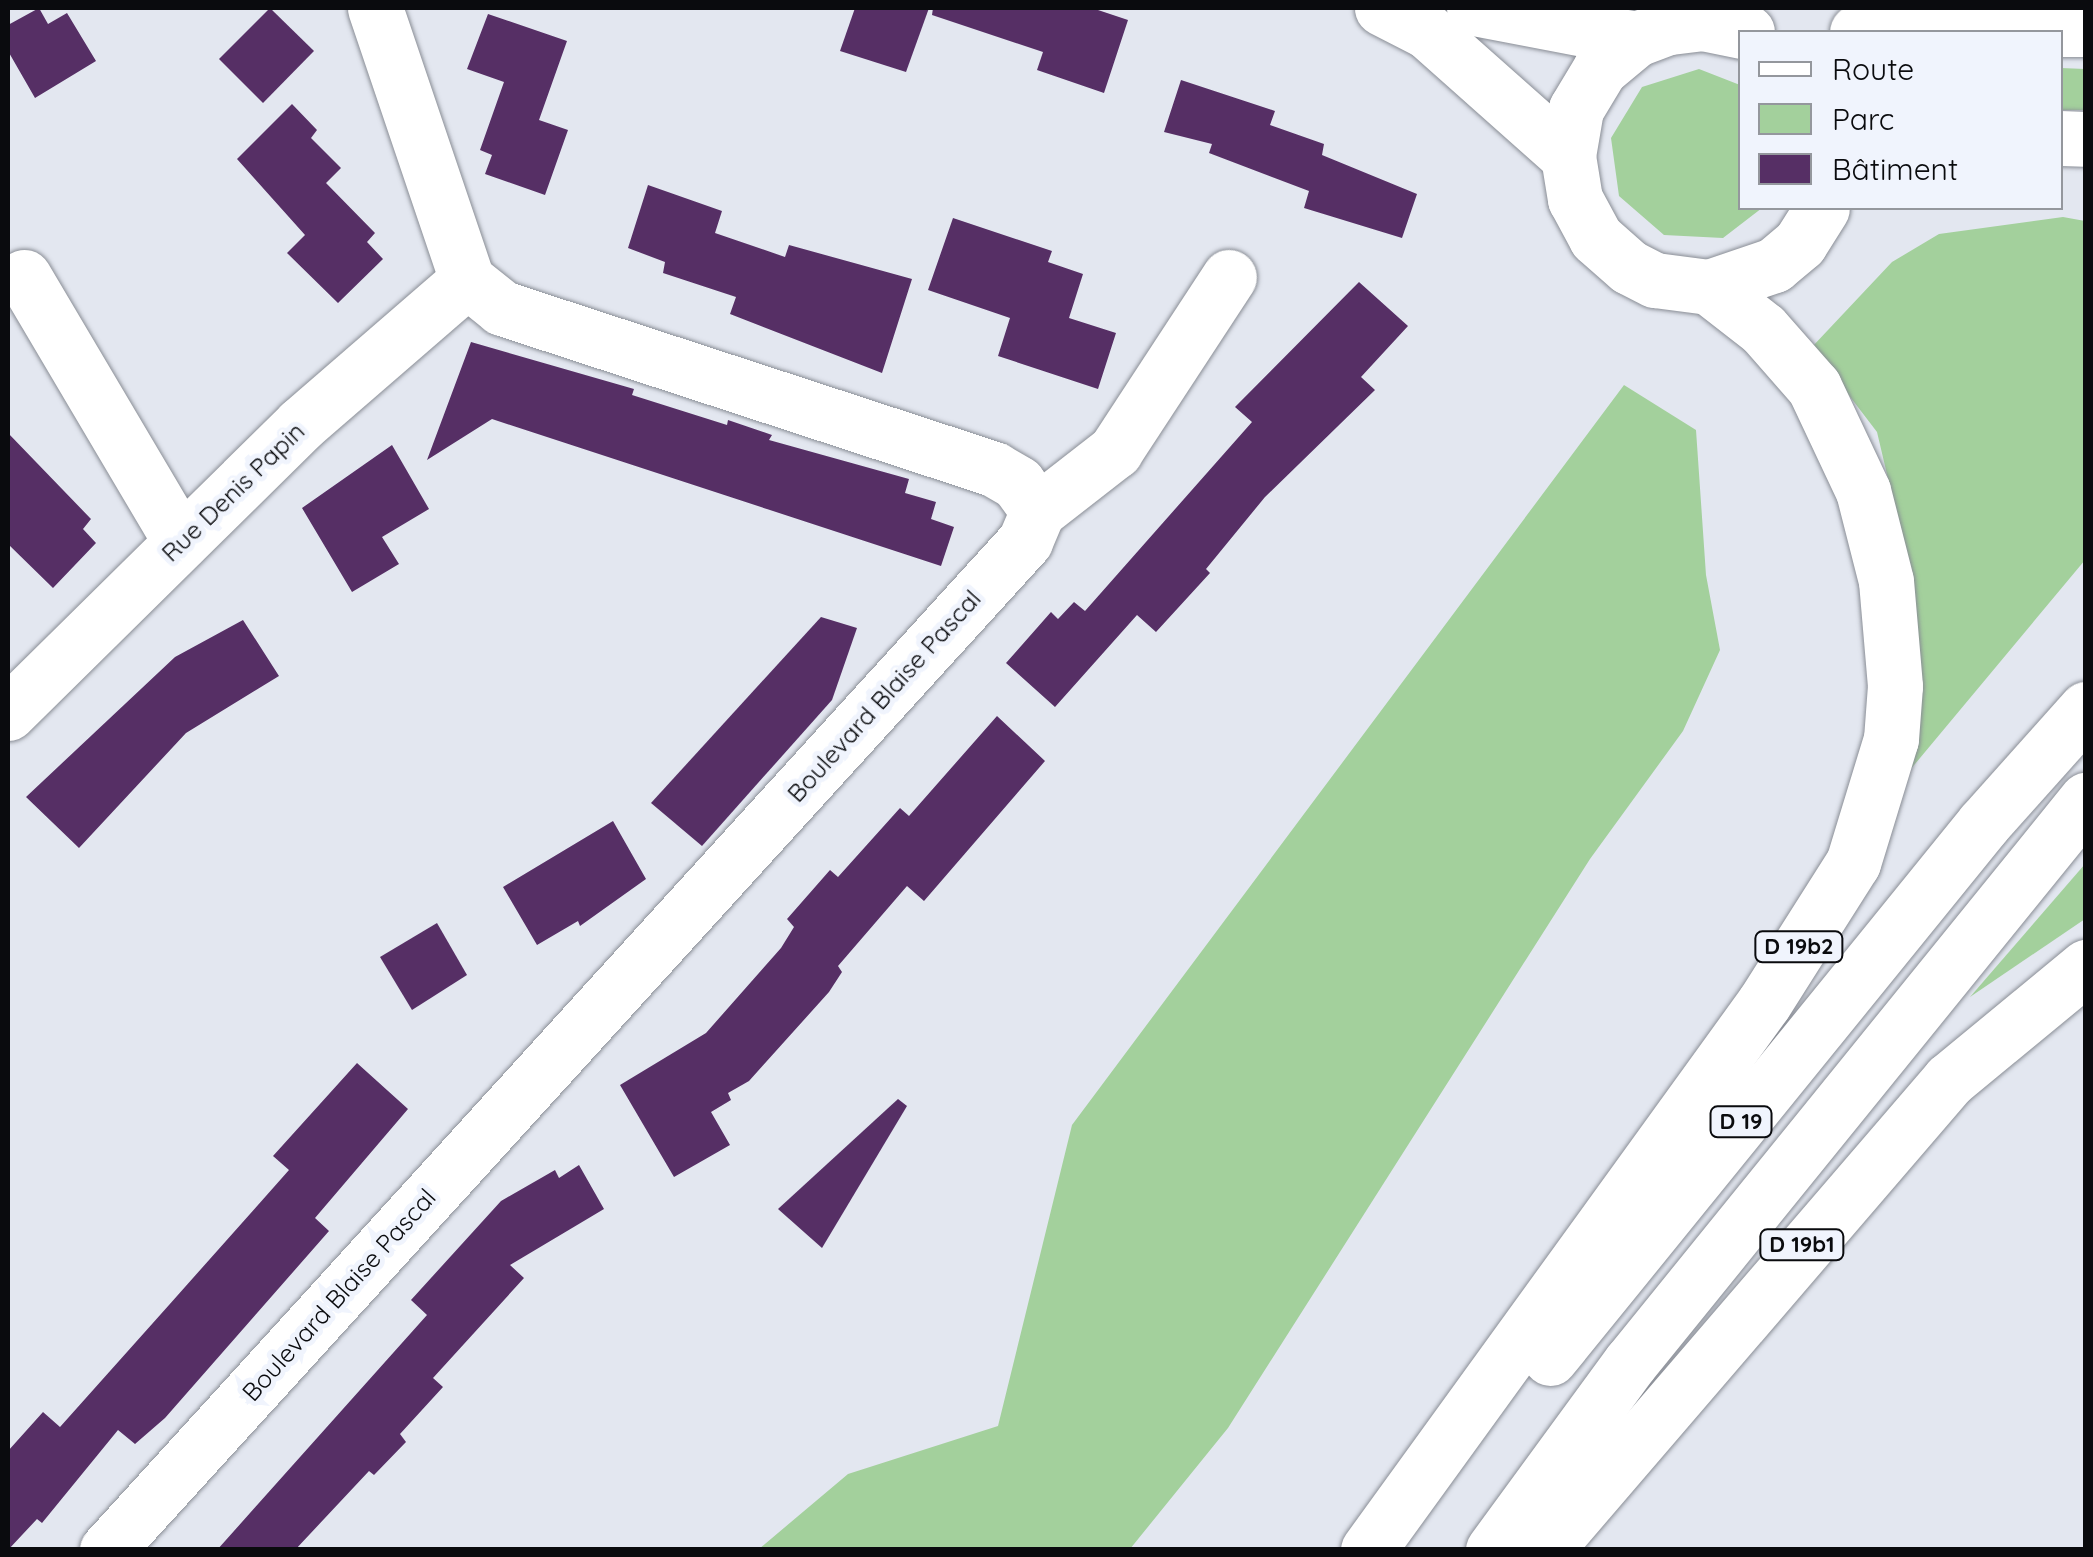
<!DOCTYPE html>
<meta charset="utf-8">
<style>
body{margin:0}
#map{position:relative;width:2093px;height:1557px;overflow:hidden;background:#e3e7f0;font-family:Quicksand,sans-serif}
div>[style]{position:absolute}
.green>*{inset:0;background:#a3d09c}
.building>*{inset:0;background:#562f65}
.roads{filter:drop-shadow(0 0 2px #898d95) drop-shadow(0 0 2px #898d95)}
.street>*{height:55px;margin:-27.5px;padding:0 27.5px;transform-origin:27.5px;border-radius:27.5px;background:#fff}
.secondary>*{height:55px;margin:-27.5px;padding:0 27.5px;transform-origin:27.5px;border-radius:27.5px;background:#fff}
.primary>*{height:55px;margin:-27.5px;padding:0 27.5px;transform-origin:27.5px;border-radius:27.5px;background:#fff}
span{translate:-50% -50%;white-space:nowrap;text-align:center;line-height:1.15;-webkit-text-stroke:10px #f0f4fd;paint-order:stroke}
.shield-label span{padding:2px 8px;background:#f0f4fd;border:2px solid;border-radius:8px;-webkit-text-stroke-width:0}
.shield-label{font-size:22px;color:#0a0b0e;font-weight:700}
.street-label{font-size:25px;color:#0a0b0e}
.frame{position:absolute;inset:0;border:10px solid #0a0b0e;pointer-events:none}
.legend{position:absolute;left:1738px;top:30px;width:325px;height:180px;box-sizing:border-box;background:#f0f4fd;border:2px solid #94979d;margin:0;padding:12px 18px;list-style:none;font-size:30px;color:#0a0b0e}
.legend li{display:flex;align-items:center;gap:20px;height:50px}
.legend b{width:50px;border:2px solid #94979d}
</style>
<div id="map">
<div class="green">
<div style="clip-path:polygon(2061px 68px,2085px 69px,2085px 110px,2061px 110px)"></div>
<div style="clip-path:polygon(1699px 69px,1740px 85px,1740px 208px,1762px 208px,1723px 238px,1664px 235px,1619px 196px,1611px 138px,1642px 87px)"></div>
<div style="clip-path:polygon(2063px 217px,2085px 221px,2085px 560px,1910px 770px,1898px 521px,1877px 432px,1812px 347px,1892px 262px,1939px 234px)"></div>
<div style="clip-path:polygon(1624px 385px,1696px 430px,1706px 575px,1720px 650px,1683px 731px,1590px 859px,1228px 1428px,1130px 1549px,759px 1549px,848px 1474px,998px 1426px,1072px 1125px)"></div>
<div style="clip-path:polygon(2085px 864px,2085px 919px,1970px 997px)"></div>
</div>
<div class="building">
<div style="clip-path:polygon(39px 8px,48px 24px,67px 13px,96px 61px,35px 98px,8px 51px,8px 25px)"></div>
<div style="clip-path:polygon(270px 8px,314px 51px,263px 103px,219px 59px)"></div>
<div style="clip-path:polygon(855px 8px,929px 8px,906px 72px,840px 51px)"></div>
<div style="clip-path:polygon(933px 8px,1092px 8px,1128px 20px,1104px 93px,1037px 70px,1043px 52px,932px 15px)"></div>
<div style="clip-path:polygon(488px 14px,567px 41px,539px 120px,568px 130px,545px 195px,485px 174px,492px 155px,480px 150px,504px 82px,467px 69px)"></div>
<div style="clip-path:polygon(1181px 80px,1275px 111px,1270px 125px,1324px 144px,1322px 155px,1417px 194px,1402px 238px,1304px 208px,1309px 191px,1209px 153px,1212px 144px,1164px 132px)"></div>
<div style="clip-path:polygon(292px 104px,317px 130px,311px 138px,341px 168px,326px 183px,375px 233px,367px 242px,383px 259px,338px 303px,287px 253px,305px 235px,237px 159px)"></div>
<div style="clip-path:polygon(648px 185px,722px 211px,715px 233px,785px 257px,789px 245px,912px 279px,882px 373px,730px 314px,736px 297px,663px 273px,665px 262px,628px 248px)"></div>
<div style="clip-path:polygon(953px 218px,1052px 251px,1048px 262px,1083px 274px,1069px 318px,1116px 333px,1098px 389px,998px 356px,1010px 318px,928px 290px)"></div>
<div style="clip-path:polygon(1359px 282px,1408px 326px,1361px 377px,1375px 390px,1265px 497px,1206px 569px,1210px 573px,1156px 632px,1137px 615px,1055px 707px,1006px 663px,1051px 612px,1058px 619px,1074px 602px,1085px 611px,1252px 422px,1235px 407px)"></div>
<div style="clip-path:polygon(471px 342px,634px 389px,632px 395px,727px 425px,728px 420px,772px 435px,769px 440px,909px 479px,905px 493px,936px 502px,931px 519px,954px 527px,941px 566px,492px 419px,427px 460px)"></div>
<div style="clip-path:polygon(8px 433px,91px 519px,83px 529px,96px 543px,53px 588px,8px 544px)"></div>
<div style="clip-path:polygon(392px 445px,429px 509px,382px 537px,399px 564px,352px 592px,302px 508px)"></div>
<div style="clip-path:polygon(821px 617px,857px 628px,832px 700px,702px 846px,651px 803px)"></div>
<div style="clip-path:polygon(243px 620px,279px 676px,186px 733px,79px 848px,26px 797px,175px 657px)"></div>
<div style="clip-path:polygon(997px 716px,1045px 761px,924px 901px,907px 886px,838px 966px,842px 972px,829px 992px,749px 1081px,728px 1093px,731px 1100px,711px 1112px,730px 1145px,674px 1177px,620px 1085px,706px 1033px,781px 948px,794px 927px,787px 919px,830px 870px,838px 877px,900px 808px,909px 816px)"></div>
<div style="clip-path:polygon(613px 821px,646px 879px,580px 926px,578px 921px,537px 945px,503px 887px)"></div>
<div style="clip-path:polygon(437px 923px,467px 975px,412px 1010px,380px 957px)"></div>
<div style="clip-path:polygon(357px 1063px,408px 1109px,315px 1218px,329px 1231px,165px 1418px,135px 1444px,118px 1430px,42px 1523px,37px 1519px,8px 1550px,8px 1451px,43px 1412px,60px 1427px,169px 1305px,289px 1170px,273px 1156px)"></div>
<div style="clip-path:polygon(898px 1099px,907px 1106px,822px 1248px,778px 1209px)"></div>
<div style="clip-path:polygon(579px 1165px,604px 1209px,510px 1265px,524px 1278px,433px 1378px,443px 1387px,400px 1434px,406px 1442px,374px 1475px,369px 1471px,295px 1550px,217px 1550px,427px 1315px,411px 1300px,501px 1201px,555px 1170px,559px 1178px)"></div>
</div>
<div class="roads">
<div class="street">
<div style="left:24px;top:277px;width:308px;rotate:59.4deg"></div>
<div style="left:1038px;top:511px;width:98px;rotate:-37.9deg"></div>
<div style="left:1115px;top:451px;width:208px;rotate:-56.8deg"></div>
<div style="left:8px;top:713px;width:412px;rotate:-44.6deg"></div>
<div style="left:301px;top:424px;width:220px;rotate:-40.9deg"></div>
<div style="left:107px;top:1550px;width:1364px;rotate:-47.7deg"></div>
<div style="left:1025px;top:541px;width:33px;rotate:-67deg"></div>
<div style="left:1038px;top:511px;width:34px;rotate:-126deg"></div>
<div style="left:1018px;top:483px;width:28px;rotate:-150deg"></div>
<div style="left:994px;top:469px;width:518px;rotate:-161.88deg"></div>
<div style="left:502px;top:308px;width:45px;rotate:-141.3deg"></div>
<div style="left:467px;top:280px;width:287px;rotate:-108.7deg"></div>
</div>
<div class="secondary">
<div style="left:1382px;top:8px;width:51px;rotate:27.1deg"></div>
<div style="left:1427px;top:31px;width:188px;rotate:41.6deg"></div>
<div style="left:1474px;top:8px;width:165px;rotate:10.8deg"></div>
<div style="left:1747px;top:32px;width:45px;rotate:-168.4deg"></div>
<div style="left:1703px;top:23px;width:35px;rotate:173deg"></div>
<div style="left:1668px;top:27px;width:34px;rotate:159deg"></div>
<div style="left:1636px;top:39px;width:47px;rotate:140.2deg"></div>
<div style="left:1600px;top:69px;width:47px;rotate:121deg"></div>
<div style="left:1576px;top:109px;width:48px;rotate:99.7deg"></div>
<div style="left:1568px;top:156px;width:44px;rotate:80.8deg"></div>
<div style="left:1575px;top:199px;width:44px;rotate:61.7deg"></div>
<div style="left:1596px;top:238px;width:44px;rotate:41.3deg"></div>
<div style="left:1629px;top:267px;width:29px;rotate:27deg"></div>
<div style="left:1655px;top:280px;width:54px;rotate:7.4deg"></div>
<div style="left:1709px;top:287px;width:69px;rotate:-18.7deg"></div>
<div style="left:1774px;top:265px;width:34px;rotate:-40deg"></div>
<div style="left:1800px;top:243px;width:41px;rotate:-57.8deg"></div>
<div style="left:2060px;top:138px;width:26px;rotate:2deg"></div>
</div>
<div class="primary">
<div style="left:1857px;top:32px;width:229px;rotate:-0.8deg"></div>
<div style="left:1550px;top:1358px;width:689px;rotate:-50.95deg"></div>
<div style="left:1984px;top:823px;width:153px;rotate:-48.2deg"></div>
<div style="left:1368px;top:1550px;width:675px;rotate:-54.1deg"></div>
<div style="left:1764px;top:1003px;width:166px;rotate:-57.6deg"></div>
<div style="left:1853px;top:863px;width:130px;rotate:-73deg"></div>
<div style="left:1891px;top:739px;width:53px;rotate:-85.7deg"></div>
<div style="left:1895px;top:686px;width:105px;rotate:-94.9deg"></div>
<div style="left:1886px;top:581px;width:93px;rotate:-104.3deg"></div>
<div style="left:1863px;top:491px;width:115px;rotate:-115.2deg"></div>
<div style="left:1814px;top:387px;width:77px;rotate:-131.3deg"></div>
<div style="left:1763px;top:329px;width:68px;rotate:-142.1deg"></div>
<div style="left:1493px;top:1550px;width:232px;rotate:-53.8deg"></div>
<div style="left:1630px;top:1363px;width:725px;rotate:-50.99deg"></div>
<div style="left:1545px;top:1550px;width:620px;rotate:-49.32deg"></div>
<div style="left:1949px;top:1080px;width:178px;rotate:-39.5deg"></div>
</div>
</div>
<div class="shield-label">
<span style="left:1799px;top:947px">D 19b2</span>
<span style="left:1741px;top:1122px">D 19</span>
<span style="left:1802px;top:1245px">D 19b1</span>
</div>
<div class="street-label">
<span style="left:233px;top:492px;rotate:-44deg">Rue Denis Papin</span>
<span style="left:884px;top:696px;rotate:-48deg">Boulevard Blaise Pascal</span>
<span style="left:339px;top:1295px;rotate:-48deg">Boulevard Blaise Pascal</span>
</div>
<div class="frame"></div>
<ul class="legend">
<li><b style="height:12px;background:#fff"></b>Route</li>
<li><b style="height:28px;background:#a3d09c"></b>Parc</li>
<li><b style="height:28px;background:#562f65"></b>Bâtiment</li>
</ul>
</div>
